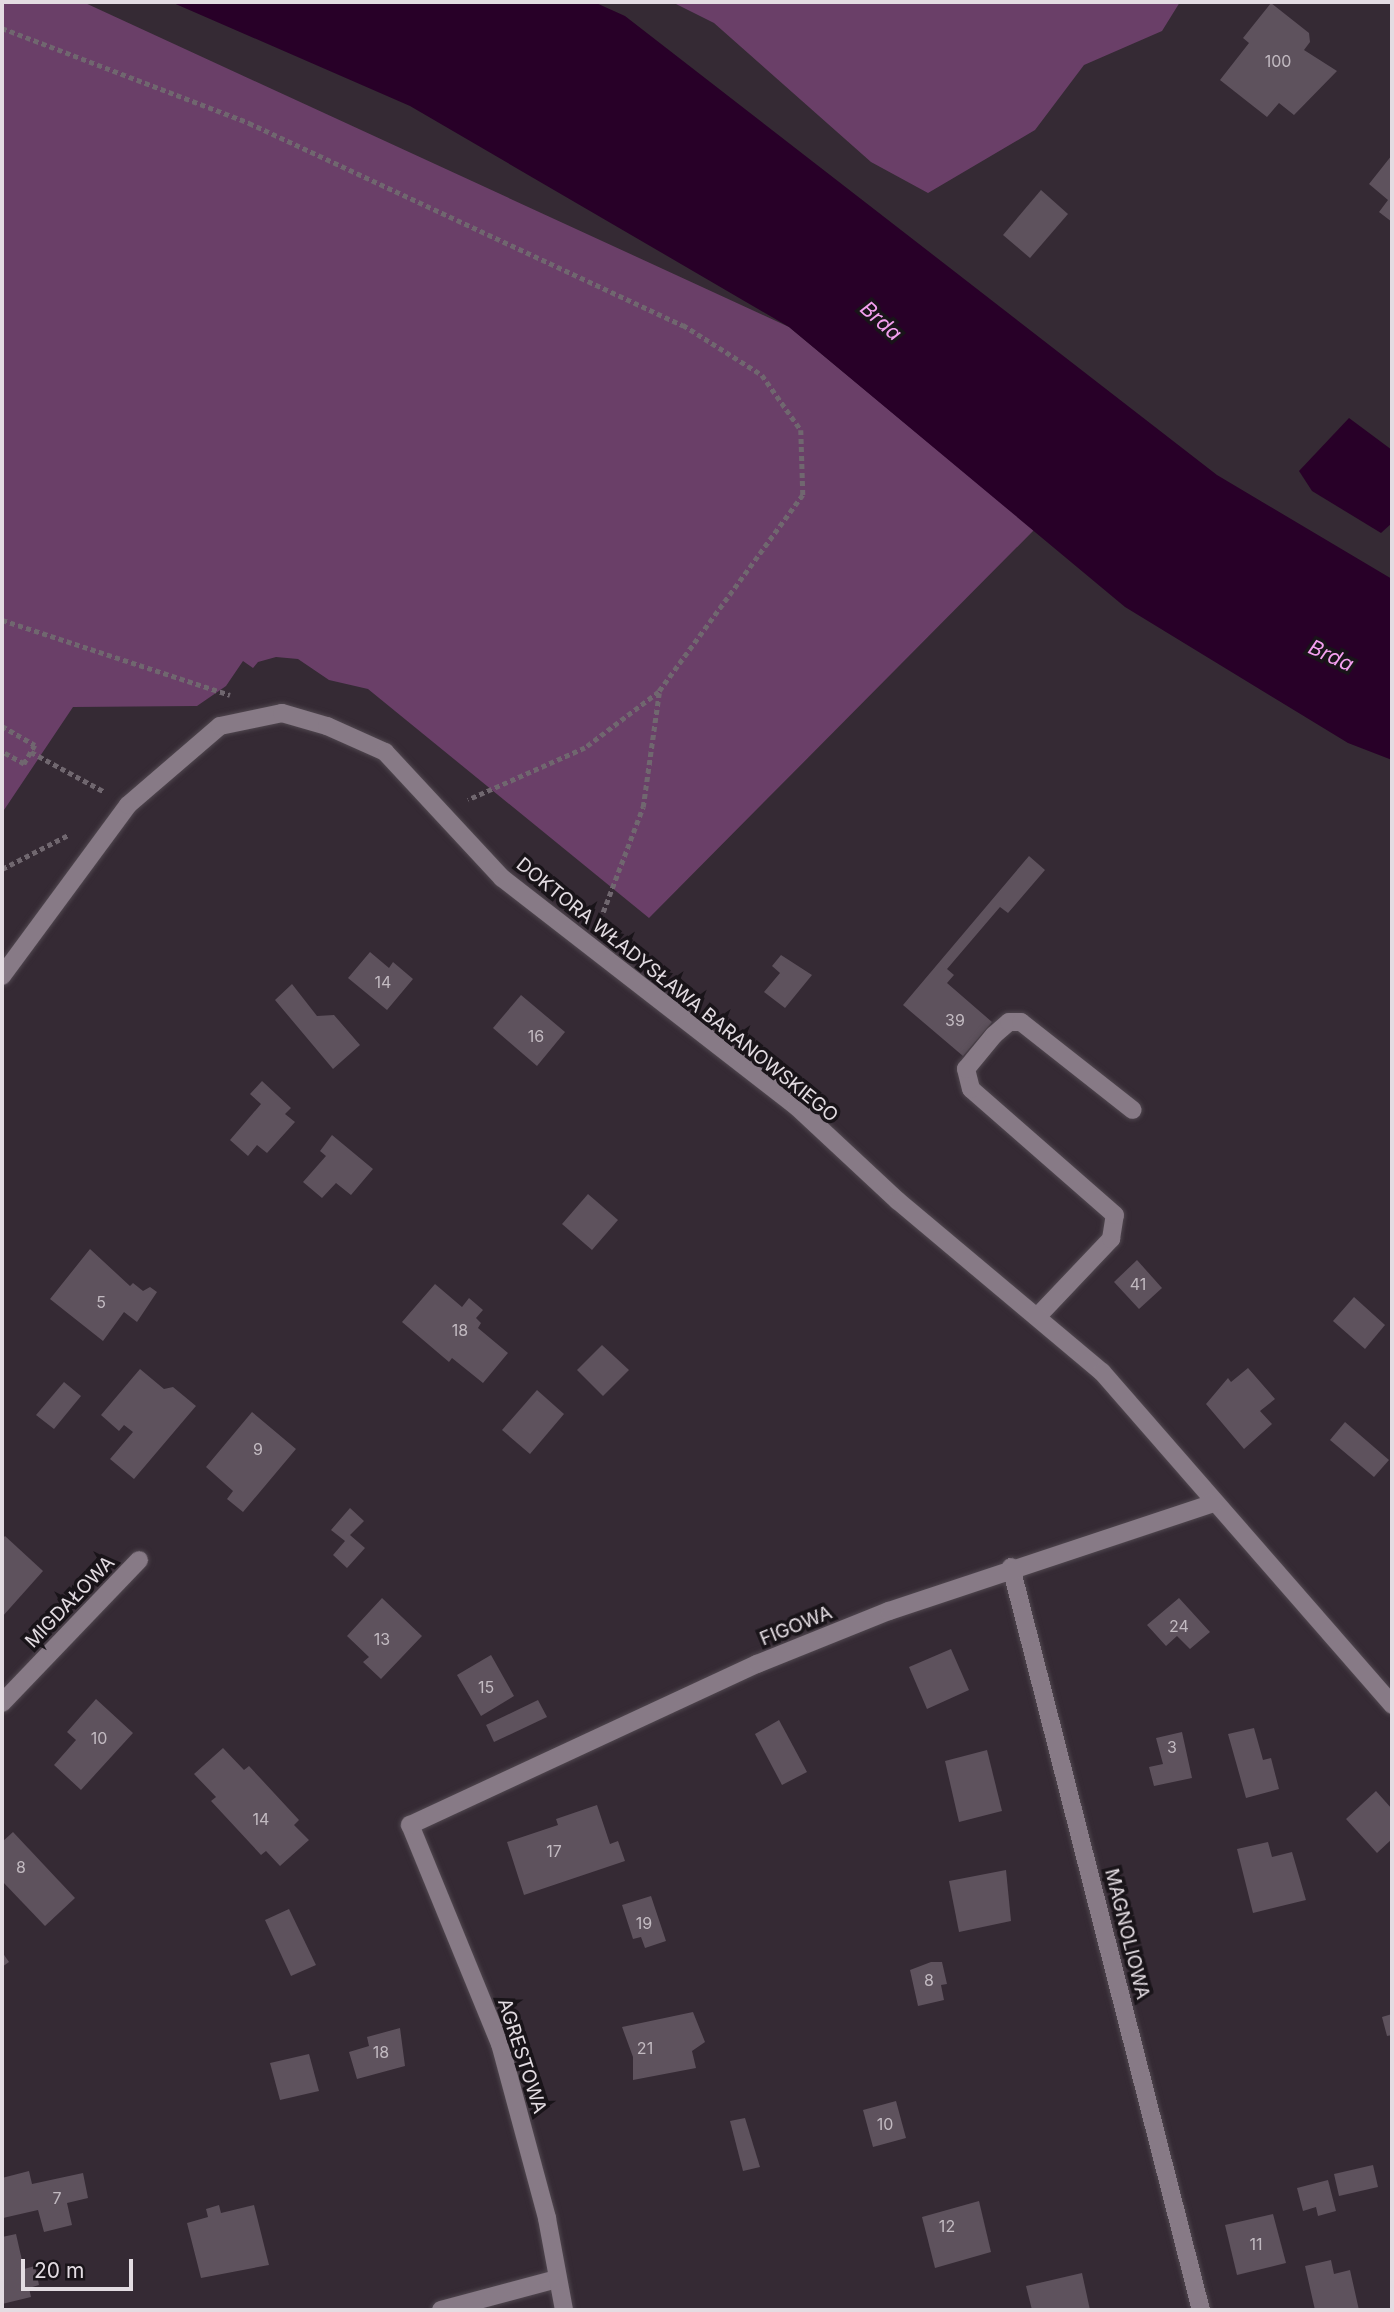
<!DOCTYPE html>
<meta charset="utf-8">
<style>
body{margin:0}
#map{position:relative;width:1394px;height:2312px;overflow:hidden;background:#352a34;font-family:Inter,sans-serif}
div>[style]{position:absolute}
.green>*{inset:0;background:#6a3f68}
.water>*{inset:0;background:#280028}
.building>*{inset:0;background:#5e525d}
.path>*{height:4.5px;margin-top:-2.25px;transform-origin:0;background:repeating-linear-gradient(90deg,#70676f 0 5px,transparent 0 8.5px)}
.roads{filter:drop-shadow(0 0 2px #50474f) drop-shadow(0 0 2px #50474f)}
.lane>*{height:18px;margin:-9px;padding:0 9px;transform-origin:9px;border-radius:9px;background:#877a86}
.street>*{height:18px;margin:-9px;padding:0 9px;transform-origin:9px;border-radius:9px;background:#877a86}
span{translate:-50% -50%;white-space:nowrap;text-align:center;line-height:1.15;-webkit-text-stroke:7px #191419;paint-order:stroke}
.number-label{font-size:16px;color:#c2bac1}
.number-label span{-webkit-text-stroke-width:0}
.street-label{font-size:19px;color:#e3dce2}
.water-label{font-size:21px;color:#f39fee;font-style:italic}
.frame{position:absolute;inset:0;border:4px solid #e3dce2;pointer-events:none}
.scale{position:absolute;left:21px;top:2259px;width:112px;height:32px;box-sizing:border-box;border:4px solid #e3dce2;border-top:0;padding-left:9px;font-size:21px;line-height:24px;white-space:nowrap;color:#e3dce2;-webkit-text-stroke:5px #191419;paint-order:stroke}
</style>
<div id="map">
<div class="green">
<div style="clip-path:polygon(2px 2px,83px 2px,789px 327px,1034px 530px,649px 918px,368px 689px,329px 680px,298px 659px,276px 657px,258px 662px,253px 668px,243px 661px,226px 686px,197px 706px,73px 707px,2px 813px)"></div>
<div style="clip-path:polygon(672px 2px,1180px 2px,1162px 31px,1084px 65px,1035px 130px,928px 193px,871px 162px,714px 23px)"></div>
</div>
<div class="water">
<div style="clip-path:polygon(171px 2px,594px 2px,625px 16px,1217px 475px,1392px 579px,1392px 760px,1348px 743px,1125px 607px,789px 327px,410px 106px)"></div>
<div style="clip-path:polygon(1349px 418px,1392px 450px,1392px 523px,1381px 533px,1312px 491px,1299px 471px)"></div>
</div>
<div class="building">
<div style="clip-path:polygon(1271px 3px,1309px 33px,1310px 42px,1304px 50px,1337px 71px,1294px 115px,1279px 103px,1267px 117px,1220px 80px,1249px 43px,1243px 38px)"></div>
<div style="clip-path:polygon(1392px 155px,1392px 222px,1379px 212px,1388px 200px,1369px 184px)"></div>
<div style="clip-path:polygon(1041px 190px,1068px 214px,1030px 258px,1003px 235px)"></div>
<div style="clip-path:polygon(1029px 856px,1045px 870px,1008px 913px,1000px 907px,947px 969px,954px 975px,947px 983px,992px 1022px,963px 1056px,903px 1005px)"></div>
<div style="clip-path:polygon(370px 952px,389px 968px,393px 962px,413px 979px,387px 1010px,348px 978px)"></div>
<div style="clip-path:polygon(781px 955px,812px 975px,785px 1008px,764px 992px,780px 973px,772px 966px)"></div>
<div style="clip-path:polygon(292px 984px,317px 1016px,334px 1015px,360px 1045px,333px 1069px,275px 1000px)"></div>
<div style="clip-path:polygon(521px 995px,565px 1032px,537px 1066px,493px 1028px)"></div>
<div style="clip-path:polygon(262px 1081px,291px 1108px,285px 1114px,295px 1122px,267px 1153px,257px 1145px,248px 1156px,230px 1140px,261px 1104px,250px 1094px)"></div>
<div style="clip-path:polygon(332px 1135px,373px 1169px,351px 1195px,336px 1183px,322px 1198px,303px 1182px,326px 1156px,320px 1151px)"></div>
<div style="clip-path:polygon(588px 1194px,618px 1220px,592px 1250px,562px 1224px)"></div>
<div style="clip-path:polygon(90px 1249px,130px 1286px,133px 1283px,143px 1291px,150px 1287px,157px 1292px,137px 1322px,124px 1312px,103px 1341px,50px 1299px)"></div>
<div style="clip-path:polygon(1137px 1260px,1162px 1288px,1139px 1309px,1114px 1282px)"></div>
<div style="clip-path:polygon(435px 1284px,462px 1307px,469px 1298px,483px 1310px,476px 1318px,481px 1323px,478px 1328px,508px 1353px,483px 1383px,452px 1358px,449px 1362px,402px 1322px)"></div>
<div style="clip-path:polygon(1354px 1297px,1385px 1325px,1365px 1349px,1333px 1321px)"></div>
<div style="clip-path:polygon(602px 1345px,629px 1370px,603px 1396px,577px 1370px)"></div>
<div style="clip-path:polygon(1248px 1368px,1275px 1399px,1260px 1411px,1272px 1424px,1244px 1449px,1206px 1404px,1228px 1378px,1231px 1382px)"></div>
<div style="clip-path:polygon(140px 1369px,164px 1389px,173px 1387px,196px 1406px,134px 1479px,110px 1459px,133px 1432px,124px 1425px,119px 1431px,101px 1415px)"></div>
<div style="clip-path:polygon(64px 1382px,81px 1396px,54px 1429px,36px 1415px)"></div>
<div style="clip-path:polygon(537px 1390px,564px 1414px,530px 1454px,502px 1430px)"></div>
<div style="clip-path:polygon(252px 1412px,296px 1449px,243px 1512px,227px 1499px,233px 1491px,206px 1467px)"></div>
<div style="clip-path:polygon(1345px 1422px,1389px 1460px,1374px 1477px,1330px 1440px)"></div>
<div style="clip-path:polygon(350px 1508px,364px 1521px,350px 1535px,365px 1548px,347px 1568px,333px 1555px,345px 1541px,331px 1530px)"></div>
<div style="clip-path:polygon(5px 1536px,43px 1571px,2px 1617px,2px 1539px)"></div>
<div style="clip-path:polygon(382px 1598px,422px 1636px,381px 1679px,363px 1662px,369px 1657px,347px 1636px)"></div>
<div style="clip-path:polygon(1179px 1598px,1210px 1632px,1190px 1649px,1177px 1636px,1166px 1646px,1147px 1625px)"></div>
<div style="clip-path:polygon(951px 1649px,969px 1690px,927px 1709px,909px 1667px)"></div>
<div style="clip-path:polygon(491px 1655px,514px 1696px,481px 1716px,457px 1675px)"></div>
<div style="clip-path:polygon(96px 1699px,133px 1733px,81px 1790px,54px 1765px,76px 1740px,67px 1732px)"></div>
<div style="clip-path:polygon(538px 1700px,547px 1717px,494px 1742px,486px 1725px)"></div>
<div style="clip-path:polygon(779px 1720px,807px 1772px,782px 1785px,755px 1734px)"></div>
<div style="clip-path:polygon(1254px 1728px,1263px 1760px,1271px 1758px,1279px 1789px,1246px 1798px,1228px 1734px)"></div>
<div style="clip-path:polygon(1182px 1732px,1192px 1778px,1154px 1786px,1149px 1767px,1163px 1764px,1156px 1738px)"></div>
<div style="clip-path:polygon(223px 1748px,244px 1770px,249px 1766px,299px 1820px,294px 1825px,309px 1840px,280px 1866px,266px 1851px,261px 1855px,211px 1801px,216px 1797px,194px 1774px)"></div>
<div style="clip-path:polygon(987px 1750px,1002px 1811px,959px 1822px,945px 1761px)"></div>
<div style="clip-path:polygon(1376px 1791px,1392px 1809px,1392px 1839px,1377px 1853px,1346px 1819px)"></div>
<div style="clip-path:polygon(597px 1805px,610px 1844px,618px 1841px,625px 1861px,524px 1895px,507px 1842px,558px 1825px,556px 1819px)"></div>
<div style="clip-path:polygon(13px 1832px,75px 1898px,45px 1926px,2px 1881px,2px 1842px)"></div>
<div style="clip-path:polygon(1268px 1842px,1272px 1857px,1292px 1852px,1306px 1900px,1253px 1913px,1237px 1849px)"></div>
<div style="clip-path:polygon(1006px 1870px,1011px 1921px,959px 1932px,949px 1881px)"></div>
<div style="clip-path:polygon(651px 1896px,666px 1941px,645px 1948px,641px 1937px,633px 1939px,622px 1905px)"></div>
<div style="clip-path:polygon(289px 1909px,316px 1965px,291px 1976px,265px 1920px)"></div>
<div style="clip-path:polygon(2px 1952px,9px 1962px,2px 1967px)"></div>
<div style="clip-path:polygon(931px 1962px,942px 1962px,947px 1984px,941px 1985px,944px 2000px,918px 2006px,910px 1970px)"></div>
<div style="clip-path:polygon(693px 2012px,705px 2042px,692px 2051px,696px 2068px,633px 2080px,633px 2057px,622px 2027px)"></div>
<div style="clip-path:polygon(1392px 2014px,1392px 2035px,1387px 2036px,1382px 2017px)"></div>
<div style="clip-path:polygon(400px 2028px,405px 2066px,357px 2079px,349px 2052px,369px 2046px,367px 2037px)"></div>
<div style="clip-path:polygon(309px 2054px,319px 2091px,280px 2100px,270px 2063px)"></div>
<div style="clip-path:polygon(896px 2101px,906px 2138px,873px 2147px,863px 2110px)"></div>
<div style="clip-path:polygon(745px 2118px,760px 2167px,743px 2171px,730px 2121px)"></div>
<div style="clip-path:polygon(1373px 2165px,1378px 2187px,1339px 2196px,1334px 2174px)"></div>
<div style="clip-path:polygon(29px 2171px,32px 2184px,83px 2173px,88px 2198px,67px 2203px,72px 2225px,44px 2232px,38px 2210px,3px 2218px,2px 2178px)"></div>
<div style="clip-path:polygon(1328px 2180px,1336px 2211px,1318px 2216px,1316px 2207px,1303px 2211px,1297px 2188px)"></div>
<div style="clip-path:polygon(979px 2201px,991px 2252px,935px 2268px,922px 2217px)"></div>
<div style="clip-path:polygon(219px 2205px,221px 2213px,254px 2205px,269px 2265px,201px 2278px,187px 2223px,208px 2217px,206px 2209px)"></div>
<div style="clip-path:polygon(1273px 2214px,1286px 2263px,1237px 2275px,1225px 2225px)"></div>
<div style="clip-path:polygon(16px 2234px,24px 2269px,35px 2266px,39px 2285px,29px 2288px,31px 2297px,2px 2304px,2px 2237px)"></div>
<div style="clip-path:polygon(1331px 2260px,1334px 2274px,1350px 2270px,1359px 2310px,1315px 2310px,1305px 2266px)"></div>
<div style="clip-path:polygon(1082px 2273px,1090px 2310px,1032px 2310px,1026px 2286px)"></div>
</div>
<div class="path">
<div style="left:2px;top:28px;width:265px;rotate:21deg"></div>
<div style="left:249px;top:123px;width:479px;rotate:25deg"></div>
<div style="left:683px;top:325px;width:93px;rotate:32.3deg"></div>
<div style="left:762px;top:375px;width:67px;rotate:54.7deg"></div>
<div style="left:801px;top:430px;width:65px;rotate:88.2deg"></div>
<div style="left:803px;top:495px;width:244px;rotate:126.2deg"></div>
<div style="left:659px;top:692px;width:93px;rotate:142.9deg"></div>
<div style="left:585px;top:748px;width:128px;rotate:156deg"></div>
<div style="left:2px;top:620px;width:240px;rotate:18.2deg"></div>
<div style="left:2px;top:726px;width:38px;rotate:30deg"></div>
<div style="left:35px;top:745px;width:22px;rotate:120deg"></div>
<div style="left:24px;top:764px;width:25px;rotate:-151deg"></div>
<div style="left:31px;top:752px;width:82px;rotate:28.4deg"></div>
<div style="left:2px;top:869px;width:76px;rotate:-27.2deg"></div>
<div style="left:600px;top:920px;width:121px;rotate:-69.2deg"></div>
<div style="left:643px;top:807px;width:115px;rotate:-82deg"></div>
</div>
<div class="roads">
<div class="lane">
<div style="left:1037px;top:1317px;width:108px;rotate:-46.5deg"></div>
<div style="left:1111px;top:1239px;width:24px;rotate:-81deg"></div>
<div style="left:1115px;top:1215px;width:191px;rotate:-138.8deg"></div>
<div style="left:971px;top:1089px;width:21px;rotate:-104deg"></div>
<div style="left:966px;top:1069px;width:44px;rotate:-50.5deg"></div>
<div style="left:994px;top:1035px;width:20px;rotate:-41deg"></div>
<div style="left:1009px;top:1022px;width:12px"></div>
<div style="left:1021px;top:1022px;width:142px;rotate:38.2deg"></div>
</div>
<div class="street">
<div style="left:2px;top:976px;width:212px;rotate:-53.6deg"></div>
<div style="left:128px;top:805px;width:121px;rotate:-40.7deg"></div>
<div style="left:220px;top:726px;width:63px;rotate:-11.8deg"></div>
<div style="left:282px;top:713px;width:47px;rotate:16.1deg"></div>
<div style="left:327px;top:726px;width:64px;rotate:24.1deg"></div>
<div style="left:385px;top:752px;width:172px;rotate:47.1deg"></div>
<div style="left:502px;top:878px;width:372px;rotate:37.8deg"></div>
<div style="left:796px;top:1106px;width:139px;rotate:43deg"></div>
<div style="left:898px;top:1201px;width:266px;rotate:40deg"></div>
<div style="left:1102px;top:1372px;width:442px;rotate:48.9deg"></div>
<div style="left:1011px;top:1567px;width:767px;rotate:75.66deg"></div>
<div style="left:2px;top:1703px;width:198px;rotate:-46.2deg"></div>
<div style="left:441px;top:2310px;width:120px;rotate:-15deg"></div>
<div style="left:564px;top:2310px;width:94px;rotate:-100.5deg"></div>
<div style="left:547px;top:2218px;width:180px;rotate:-105.1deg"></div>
<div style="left:500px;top:2044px;width:237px;rotate:-112.3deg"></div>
<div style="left:410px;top:1825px;width:383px;rotate:-24.9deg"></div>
<div style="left:757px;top:1664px;width:142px;rotate:-21.9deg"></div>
<div style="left:889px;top:1611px;width:342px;rotate:-18.4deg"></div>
</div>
</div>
<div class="number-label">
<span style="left:1278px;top:61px">100</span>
<span style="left:383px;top:982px">14</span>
<span style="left:955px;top:1020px">39</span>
<span style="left:536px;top:1036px">16</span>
<span style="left:1138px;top:1284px">41</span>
<span style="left:101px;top:1302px">5</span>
<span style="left:460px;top:1330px">18</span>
<span style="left:258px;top:1449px">9</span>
<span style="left:1179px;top:1626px">24</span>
<span style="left:382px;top:1639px">13</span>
<span style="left:486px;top:1687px">15</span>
<span style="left:99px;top:1738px">10</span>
<span style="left:1172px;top:1747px">3</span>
<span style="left:261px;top:1819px">14</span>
<span style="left:554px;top:1851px">17</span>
<span style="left:21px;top:1867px">8</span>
<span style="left:644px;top:1923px">19</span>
<span style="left:929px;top:1980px">8</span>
<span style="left:645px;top:2048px">21</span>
<span style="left:381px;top:2052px">18</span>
<span style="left:885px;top:2124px">10</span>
<span style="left:57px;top:2198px">7</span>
<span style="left:947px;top:2226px">12</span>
<span style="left:1256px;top:2244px">11</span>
</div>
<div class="street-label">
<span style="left:677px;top:990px;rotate:39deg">DOKTORA WŁADYSŁAWA BARANOWSKIEGO</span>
<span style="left:70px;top:1602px;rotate:-46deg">MIGDAŁOWA</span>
<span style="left:796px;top:1626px;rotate:-22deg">FIGOWA</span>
<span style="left:1127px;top:1934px;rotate:76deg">MAGNOLIOWA</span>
<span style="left:522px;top:2056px;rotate:72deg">AGRESTOWA</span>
</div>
<div class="water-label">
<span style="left:881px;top:321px;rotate:42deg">Brda</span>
<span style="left:1331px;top:656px;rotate:25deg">Brda</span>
</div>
<div class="frame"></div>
<div class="scale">20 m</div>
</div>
